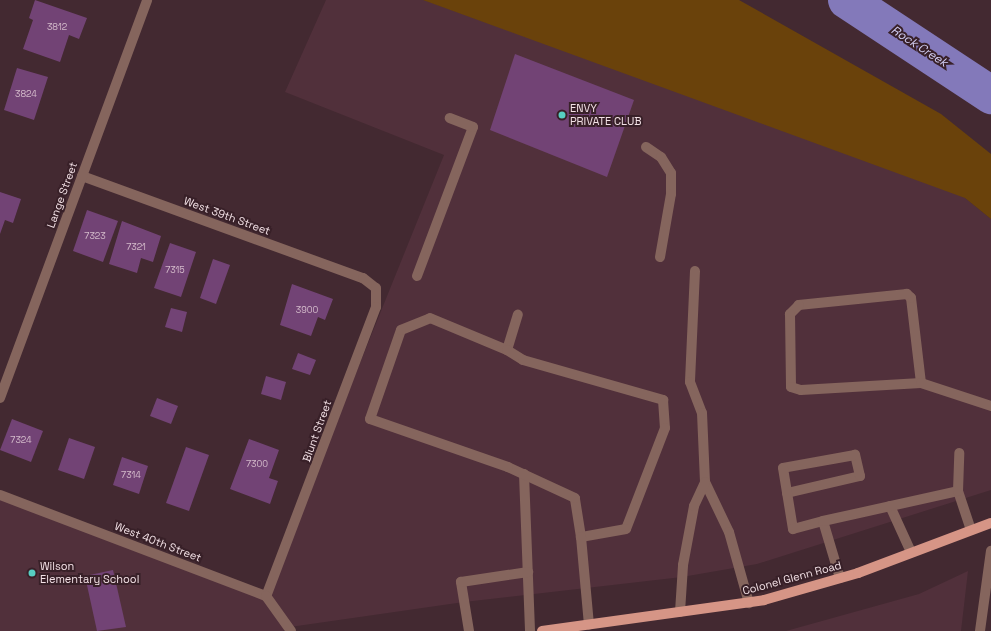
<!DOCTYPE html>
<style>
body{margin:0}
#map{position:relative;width:991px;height:631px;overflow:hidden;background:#432931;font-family:"Space Grotesk",sans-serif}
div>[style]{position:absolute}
.built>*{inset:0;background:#51303b}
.green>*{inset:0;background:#6a420b}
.river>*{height:38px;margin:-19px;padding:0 19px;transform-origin:19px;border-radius:19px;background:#8379ba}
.building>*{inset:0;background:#724375}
.minor>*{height:10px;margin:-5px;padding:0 5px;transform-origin:5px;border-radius:5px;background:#85655d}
.major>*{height:10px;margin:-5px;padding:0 5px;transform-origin:5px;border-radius:5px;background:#d69586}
.dots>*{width:11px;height:11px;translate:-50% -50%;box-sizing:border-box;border:2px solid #382028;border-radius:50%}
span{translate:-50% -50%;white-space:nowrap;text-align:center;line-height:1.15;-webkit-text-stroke:4px #382028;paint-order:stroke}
.number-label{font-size:9px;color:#d3baca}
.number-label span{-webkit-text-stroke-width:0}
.poi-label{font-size:11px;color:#f3e1e6}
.left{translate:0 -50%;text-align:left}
.street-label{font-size:11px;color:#f3e1e6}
.water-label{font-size:12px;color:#d0ccf1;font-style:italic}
</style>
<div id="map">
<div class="built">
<div style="clip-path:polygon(326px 0,424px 0,959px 193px,991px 219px,991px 490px,757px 564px,682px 577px,464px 602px,290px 627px,283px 631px,0 631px,0 495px,266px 596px,444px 155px,285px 92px)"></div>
<div style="clip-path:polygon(968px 571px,961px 631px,786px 631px,919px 594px)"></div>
</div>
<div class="green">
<div style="clip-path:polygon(423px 0,739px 0,941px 114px,991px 154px,991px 219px,965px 198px)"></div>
</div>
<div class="river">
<div style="left:847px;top:0;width:173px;rotate:33.4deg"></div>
</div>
<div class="building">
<div style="clip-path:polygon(35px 0,87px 18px,79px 39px,69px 35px,60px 62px,23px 49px,33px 20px,29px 18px)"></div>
<div style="clip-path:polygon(515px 54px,634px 100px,607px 177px,490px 130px)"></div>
<div style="clip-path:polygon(17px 68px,48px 77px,34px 120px,4px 110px)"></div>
<div style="clip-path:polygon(0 192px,21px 199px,13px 223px,5px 220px,0 234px)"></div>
<div style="clip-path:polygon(87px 210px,118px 221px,103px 262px,73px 251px)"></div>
<div style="clip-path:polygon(122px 221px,161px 236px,153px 262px,141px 258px,137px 273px,109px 264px)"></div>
<div style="clip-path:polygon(170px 243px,196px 252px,181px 297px,154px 288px)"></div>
<div style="clip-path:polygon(213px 259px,230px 265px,216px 304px,200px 298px)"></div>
<div style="clip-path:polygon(292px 284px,333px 299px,325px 320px,318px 317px,311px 336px,280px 325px)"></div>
<div style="clip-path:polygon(171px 308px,187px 312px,182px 332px,165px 327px)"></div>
<div style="clip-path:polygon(298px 353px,316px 360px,310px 375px,292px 369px)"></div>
<div style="clip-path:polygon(266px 376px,286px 382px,281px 400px,261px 394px)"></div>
<div style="clip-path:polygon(157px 398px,178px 406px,171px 424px,150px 416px)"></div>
<div style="clip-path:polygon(12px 419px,43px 431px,31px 462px,0 450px)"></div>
<div style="clip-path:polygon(69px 438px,95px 447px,84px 479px,58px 470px)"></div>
<div style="clip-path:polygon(249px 439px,279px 450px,269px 478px,278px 481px,270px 504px,230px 489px)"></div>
<div style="clip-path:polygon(186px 447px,209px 455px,189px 511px,166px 503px)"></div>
<div style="clip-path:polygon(122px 457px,148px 466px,139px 494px,113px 485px)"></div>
<div style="clip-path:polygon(113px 570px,126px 627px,97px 631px,85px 576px)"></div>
</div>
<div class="minor">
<div style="left:646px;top:147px;width:18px;rotate:34deg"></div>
<div style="left:661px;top:157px;width:19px;rotate:58deg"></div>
<div style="left:671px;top:173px;width:21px;rotate:90deg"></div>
<div style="left:671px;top:194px;width:64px;rotate:99.9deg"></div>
<div style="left:82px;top:176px;width:299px;rotate:20deg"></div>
<div style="left:363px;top:278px;width:16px;rotate:38deg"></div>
<div style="left:376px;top:288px;width:19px;rotate:90deg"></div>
<div style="left:376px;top:307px;width:309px;rotate:110.8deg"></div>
<div style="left:695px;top:271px;width:111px;rotate:92.6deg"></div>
<div style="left:690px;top:382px;width:33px;rotate:69deg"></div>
<div style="left:702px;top:413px;width:69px;rotate:87.5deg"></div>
<div style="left:705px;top:482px;width:55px;rotate:64.4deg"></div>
<div style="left:729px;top:532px;width:74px;rotate:74.3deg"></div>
<div style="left:417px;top:276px;width:159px;rotate:-69.4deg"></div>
<div style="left:473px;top:127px;width:25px;rotate:-159deg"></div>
<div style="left:507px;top:350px;width:37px;rotate:-73deg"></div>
<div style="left:921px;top:383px;width:86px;rotate:-96.7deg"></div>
<div style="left:911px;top:298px;width:6px;rotate:-135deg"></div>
<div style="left:907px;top:294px;width:109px;rotate:174.2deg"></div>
<div style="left:799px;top:305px;width:13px;rotate:135deg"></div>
<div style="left:790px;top:314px;width:73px;rotate:89.2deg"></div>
<div style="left:791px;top:387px;width:10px;rotate:17deg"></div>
<div style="left:801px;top:390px;width:120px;rotate:-3.3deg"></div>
<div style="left:921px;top:383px;width:74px;rotate:18.2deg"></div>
<div style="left:0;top:398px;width:424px;rotate:-69.7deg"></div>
<div style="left:524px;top:474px;width:157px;rotate:87.8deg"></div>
<div style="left:958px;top:491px;width:41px;rotate:71.6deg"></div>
<div style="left:787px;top:493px;width:75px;rotate:-13.1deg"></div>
<div style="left:860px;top:476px;width:22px;rotate:-103deg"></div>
<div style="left:855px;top:455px;width:73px;rotate:169.8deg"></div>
<div style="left:783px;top:468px;width:62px;rotate:80.7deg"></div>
<div style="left:793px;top:529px;width:31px;rotate:-15deg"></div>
<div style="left:0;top:495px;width:285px;rotate:20.8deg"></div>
<div style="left:266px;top:596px;width:43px;rotate:54.5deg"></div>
<div style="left:890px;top:506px;width:51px;rotate:65.5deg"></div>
<div style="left:581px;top:537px;width:39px;rotate:-99deg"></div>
<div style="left:575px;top:498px;width:74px;rotate:-155.2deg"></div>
<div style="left:508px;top:467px;width:146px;rotate:-160.8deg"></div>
<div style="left:370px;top:419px;width:94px;rotate:-70.8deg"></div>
<div style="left:401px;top:330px;width:31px;rotate:-22deg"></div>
<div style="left:430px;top:318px;width:83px;rotate:22.6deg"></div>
<div style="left:507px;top:350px;width:19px;rotate:32deg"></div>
<div style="left:523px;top:360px;width:146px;rotate:15.9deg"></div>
<div style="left:663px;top:400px;width:28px;rotate:86deg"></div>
<div style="left:665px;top:428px;width:108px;rotate:111.1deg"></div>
<div style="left:626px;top:529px;width:46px;rotate:169.9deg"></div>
<div style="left:581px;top:537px;width:88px;rotate:84.8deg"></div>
<div style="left:840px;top:578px;width:59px;rotate:-106.6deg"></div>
<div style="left:823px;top:521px;width:138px;rotate:-12.5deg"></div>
<div style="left:958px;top:491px;width:38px;rotate:-88deg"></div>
<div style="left:680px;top:612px;width:47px;rotate:-86.3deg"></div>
<div style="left:683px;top:565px;width:60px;rotate:-79.4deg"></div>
<div style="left:694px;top:506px;width:26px;rotate:-65deg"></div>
<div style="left:469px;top:631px;width:50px;rotate:-99.3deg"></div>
<div style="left:461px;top:582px;width:68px;rotate:-8.5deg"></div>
<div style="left:980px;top:631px;width:81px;rotate:-82.2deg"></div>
</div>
<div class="major">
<div style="left:542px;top:631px;width:224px;rotate:-7.9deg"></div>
<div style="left:764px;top:600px;width:98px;rotate:-16deg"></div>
<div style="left:858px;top:573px;width:142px;rotate:-20.6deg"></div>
</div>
<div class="dots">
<div style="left:562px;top:115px;background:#57cec2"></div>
<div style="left:32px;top:573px;background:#57cec2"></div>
</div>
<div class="number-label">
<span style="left:57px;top:27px">3812</span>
<span style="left:26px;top:94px">3824</span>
<span style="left:95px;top:236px">7323</span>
<span style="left:136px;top:247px">7321</span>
<span style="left:175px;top:270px">7315</span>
<span style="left:307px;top:310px">3900</span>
<span style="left:21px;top:440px">7324</span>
<span style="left:257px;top:464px">7300</span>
<span style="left:131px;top:475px">7314</span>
</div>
<div class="poi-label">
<span class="left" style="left:570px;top:115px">ENVY<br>PRIVATE CLUB</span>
<span class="left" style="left:40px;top:573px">Wilson<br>Elementary School</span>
</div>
<div class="street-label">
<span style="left:62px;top:195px;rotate:-70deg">Lange Street</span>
<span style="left:227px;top:216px;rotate:20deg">West 39th Street</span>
<span style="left:317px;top:431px;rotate:-70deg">Blunt Street</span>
<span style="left:158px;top:542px;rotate:21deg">West 40th Street</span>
<span style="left:792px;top:578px;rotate:-15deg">Colonel Glenn Road</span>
</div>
<div class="water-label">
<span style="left:919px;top:47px;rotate:33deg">Rock Creek</span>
</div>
</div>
